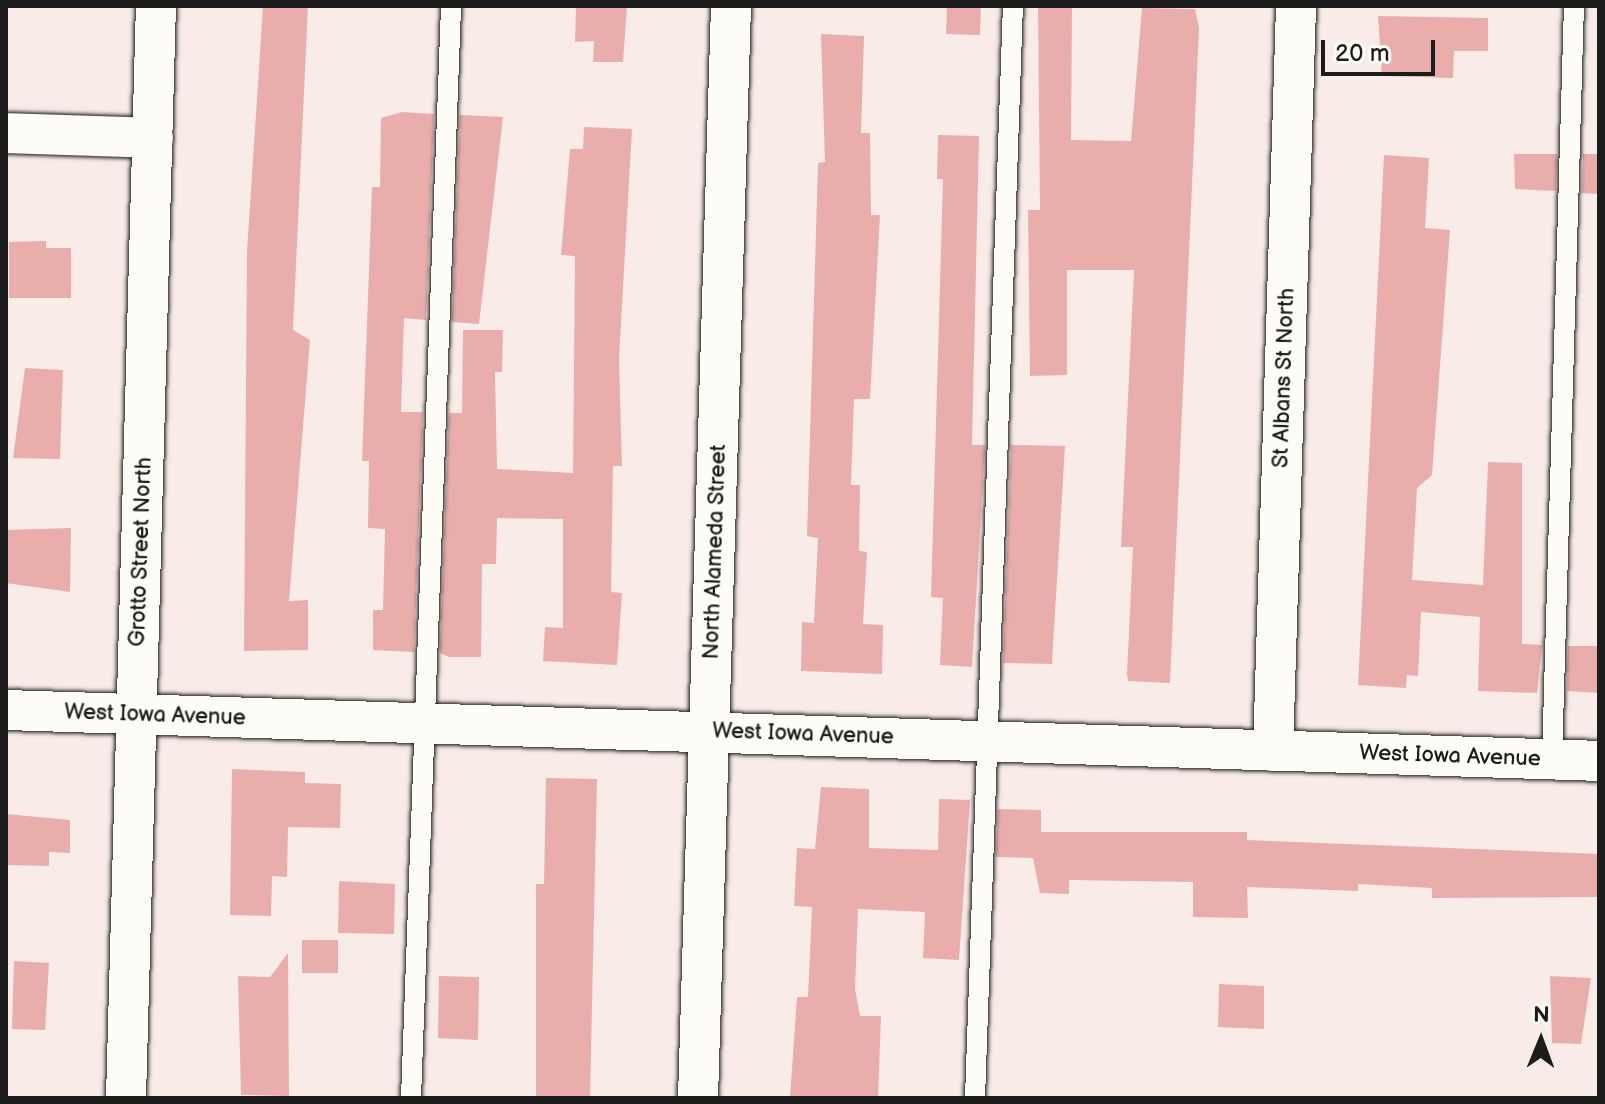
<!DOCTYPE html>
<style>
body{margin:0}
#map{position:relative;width:1605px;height:1104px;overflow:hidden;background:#f9ece8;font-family:"Balsamiq Sans",sans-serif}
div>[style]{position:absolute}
.building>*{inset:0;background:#e9aeab}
.roads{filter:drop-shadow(0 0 2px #1c1c1c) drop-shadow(0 0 2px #1c1c1c)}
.lane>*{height:20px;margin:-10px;padding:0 10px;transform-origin:10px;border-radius:10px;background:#fdfcf7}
.street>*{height:40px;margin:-20px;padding:0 20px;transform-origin:20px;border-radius:20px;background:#fdfcf7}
span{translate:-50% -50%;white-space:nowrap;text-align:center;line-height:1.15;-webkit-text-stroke:6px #fdfcf7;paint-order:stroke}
.street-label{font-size:22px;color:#1c1c1c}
.frame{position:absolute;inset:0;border:8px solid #1c1c1c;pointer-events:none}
.north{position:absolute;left:1501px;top:1000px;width:80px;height:80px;-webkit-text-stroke:6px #fdfcf7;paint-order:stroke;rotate:1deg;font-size:22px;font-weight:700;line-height:32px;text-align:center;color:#1c1c1c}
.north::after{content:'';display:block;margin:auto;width:28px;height:36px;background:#1c1c1c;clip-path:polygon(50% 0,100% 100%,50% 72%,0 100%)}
.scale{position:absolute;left:1321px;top:40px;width:114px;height:36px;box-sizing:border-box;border:4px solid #1c1c1c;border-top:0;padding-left:10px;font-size:24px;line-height:28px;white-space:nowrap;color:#1c1c1c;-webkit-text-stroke:6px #fdfcf7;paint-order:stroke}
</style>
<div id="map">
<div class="building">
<div style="clip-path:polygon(263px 6px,308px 6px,293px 330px,310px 340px,289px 601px,308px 600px,308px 650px,244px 651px,247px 252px)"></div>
<div style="clip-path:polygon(576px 6px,627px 6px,623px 62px,593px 62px,594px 41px,575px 42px)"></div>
<div style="clip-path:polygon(947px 6px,981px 6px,980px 35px,946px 34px)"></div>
<div style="clip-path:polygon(1038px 6px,1072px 6px,1071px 140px,1131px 141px,1142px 8px,1195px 9px,1199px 28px,1170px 683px,1128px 681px,1127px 674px,1133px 547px,1121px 547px,1134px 270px,1067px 270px,1067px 375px,1030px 376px,1028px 210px,1040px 210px)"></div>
<div style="clip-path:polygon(1378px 16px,1488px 18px,1488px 51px,1454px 51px,1453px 78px,1382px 76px)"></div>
<div style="clip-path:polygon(821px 34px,864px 36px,861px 133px,870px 133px,871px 215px,880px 215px,870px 399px,854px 399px,851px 485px,860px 485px,859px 551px,867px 552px,863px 624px,883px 625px,882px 674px,801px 671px,802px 622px,814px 623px,818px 538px,807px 536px,818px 163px,825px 162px)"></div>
<div style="clip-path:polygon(402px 112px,434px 114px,426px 320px,404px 318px,401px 412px,423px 412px,414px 652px,373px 650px,373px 610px,383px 610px,385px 529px,368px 528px,369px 461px,362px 461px,372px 187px,380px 187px,381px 118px)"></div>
<div style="clip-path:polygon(460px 115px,503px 117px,479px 324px,452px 322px)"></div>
<div style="clip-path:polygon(584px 127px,632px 129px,619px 359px,622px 466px,613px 466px,611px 592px,622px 593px,617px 665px,543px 661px,545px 627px,563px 628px,563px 519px,497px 518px,496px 564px,482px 564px,481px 657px,449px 657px,440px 653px,449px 413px,462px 413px,463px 330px,503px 330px,502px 372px,495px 372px,497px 469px,573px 473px,575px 256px,561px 255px,570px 149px,583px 149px)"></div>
<div style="clip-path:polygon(938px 135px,979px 136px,972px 445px,985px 445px,972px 667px,940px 665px,943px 598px,931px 597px,943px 179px,937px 179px)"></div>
<div style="clip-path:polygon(1514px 154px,1557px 154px,1556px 191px,1515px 189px)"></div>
<div style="clip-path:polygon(1583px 154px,1599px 154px,1599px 194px,1582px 193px)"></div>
<div style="clip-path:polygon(1384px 155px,1429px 158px,1425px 228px,1450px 230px,1432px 475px,1417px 488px,1412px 580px,1483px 585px,1488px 462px,1522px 463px,1522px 644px,1542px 645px,1537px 693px,1478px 691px,1480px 617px,1421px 612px,1418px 676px,1407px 675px,1406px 688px,1358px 685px)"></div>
<div style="clip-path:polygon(46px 241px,46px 248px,71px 248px,71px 298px,9px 298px,9px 242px)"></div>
<div style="clip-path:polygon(25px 368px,63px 370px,60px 459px,13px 458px)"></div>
<div style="clip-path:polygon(1011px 445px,1065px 446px,1052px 664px,1003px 663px)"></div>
<div style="clip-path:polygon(71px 528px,70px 592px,6px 583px,6px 530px)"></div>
<div style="clip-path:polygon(1568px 646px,1599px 646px,1599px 693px,1567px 691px)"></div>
<div style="clip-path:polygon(232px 769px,305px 772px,305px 783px,341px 784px,340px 828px,288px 827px,287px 877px,272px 876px,271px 916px,230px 915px)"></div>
<div style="clip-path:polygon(546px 778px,597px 779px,590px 1098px,536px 1098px,536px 884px,544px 884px)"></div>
<div style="clip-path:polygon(821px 787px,869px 789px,869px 848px,938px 850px,939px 799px,970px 800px,959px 960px,923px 958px,925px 912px,858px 909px,855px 989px,860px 1016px,881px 1016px,878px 1098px,790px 1098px,797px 997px,808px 997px,812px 907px,794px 906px,797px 848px,815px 849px)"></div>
<div style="clip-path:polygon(998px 809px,1041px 810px,1041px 832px,1247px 832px,1247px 840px,1599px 854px,1599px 897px,1432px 898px,1432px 888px,1358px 884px,1358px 891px,1247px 887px,1248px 918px,1193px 917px,1193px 882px,1069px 880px,1069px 894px,1040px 893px,1033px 858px,996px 857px)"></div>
<div style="clip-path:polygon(6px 814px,70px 820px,70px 853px,49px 852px,49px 866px,6px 865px)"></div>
<div style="clip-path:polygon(339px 881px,395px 884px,394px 934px,338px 933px)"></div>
<div style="clip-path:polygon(302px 940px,338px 940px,338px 973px,302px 973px)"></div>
<div style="clip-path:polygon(288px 953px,289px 1096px,241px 1095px,238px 976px,270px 977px)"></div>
<div style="clip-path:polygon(14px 961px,49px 963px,45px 1030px,12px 1029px)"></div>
<div style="clip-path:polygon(439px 976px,479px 977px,478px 1040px,438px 1038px)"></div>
<div style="clip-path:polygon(1550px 976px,1591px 978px,1581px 1044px,1552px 1043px)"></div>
<div style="clip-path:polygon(1219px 984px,1264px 986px,1264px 1029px,1218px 1027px)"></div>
</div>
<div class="roads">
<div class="lane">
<div style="left:1552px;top:759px;width:753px;rotate:-88.33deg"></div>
<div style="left:411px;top:1098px;width:1093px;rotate:-87.9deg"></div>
<div style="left:975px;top:1098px;width:1093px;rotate:-88.01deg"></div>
</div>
<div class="street">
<div style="left:6px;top:133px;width:147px;rotate:1.9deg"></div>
<div style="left:6px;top:710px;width:1594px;rotate:1.83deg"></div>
<div style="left:1273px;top:751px;width:745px;rotate:-88.23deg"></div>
<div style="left:126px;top:1098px;width:1092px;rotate:-88.43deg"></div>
<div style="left:698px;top:1098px;width:1092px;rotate:-88.27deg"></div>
</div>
</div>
<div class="street-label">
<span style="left:1284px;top:378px;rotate:-88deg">St Albans St North</span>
<span style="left:141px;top:552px;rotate:-88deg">Grotto Street North</span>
<span style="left:715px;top:552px;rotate:-88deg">North Alameda Street</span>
<span style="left:155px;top:715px;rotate:2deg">West Iowa Avenue</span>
<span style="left:803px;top:734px;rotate:2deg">West Iowa Avenue</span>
<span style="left:1450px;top:756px;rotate:2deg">West Iowa Avenue</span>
</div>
<div class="frame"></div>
<div class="north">N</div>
<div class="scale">20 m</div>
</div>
